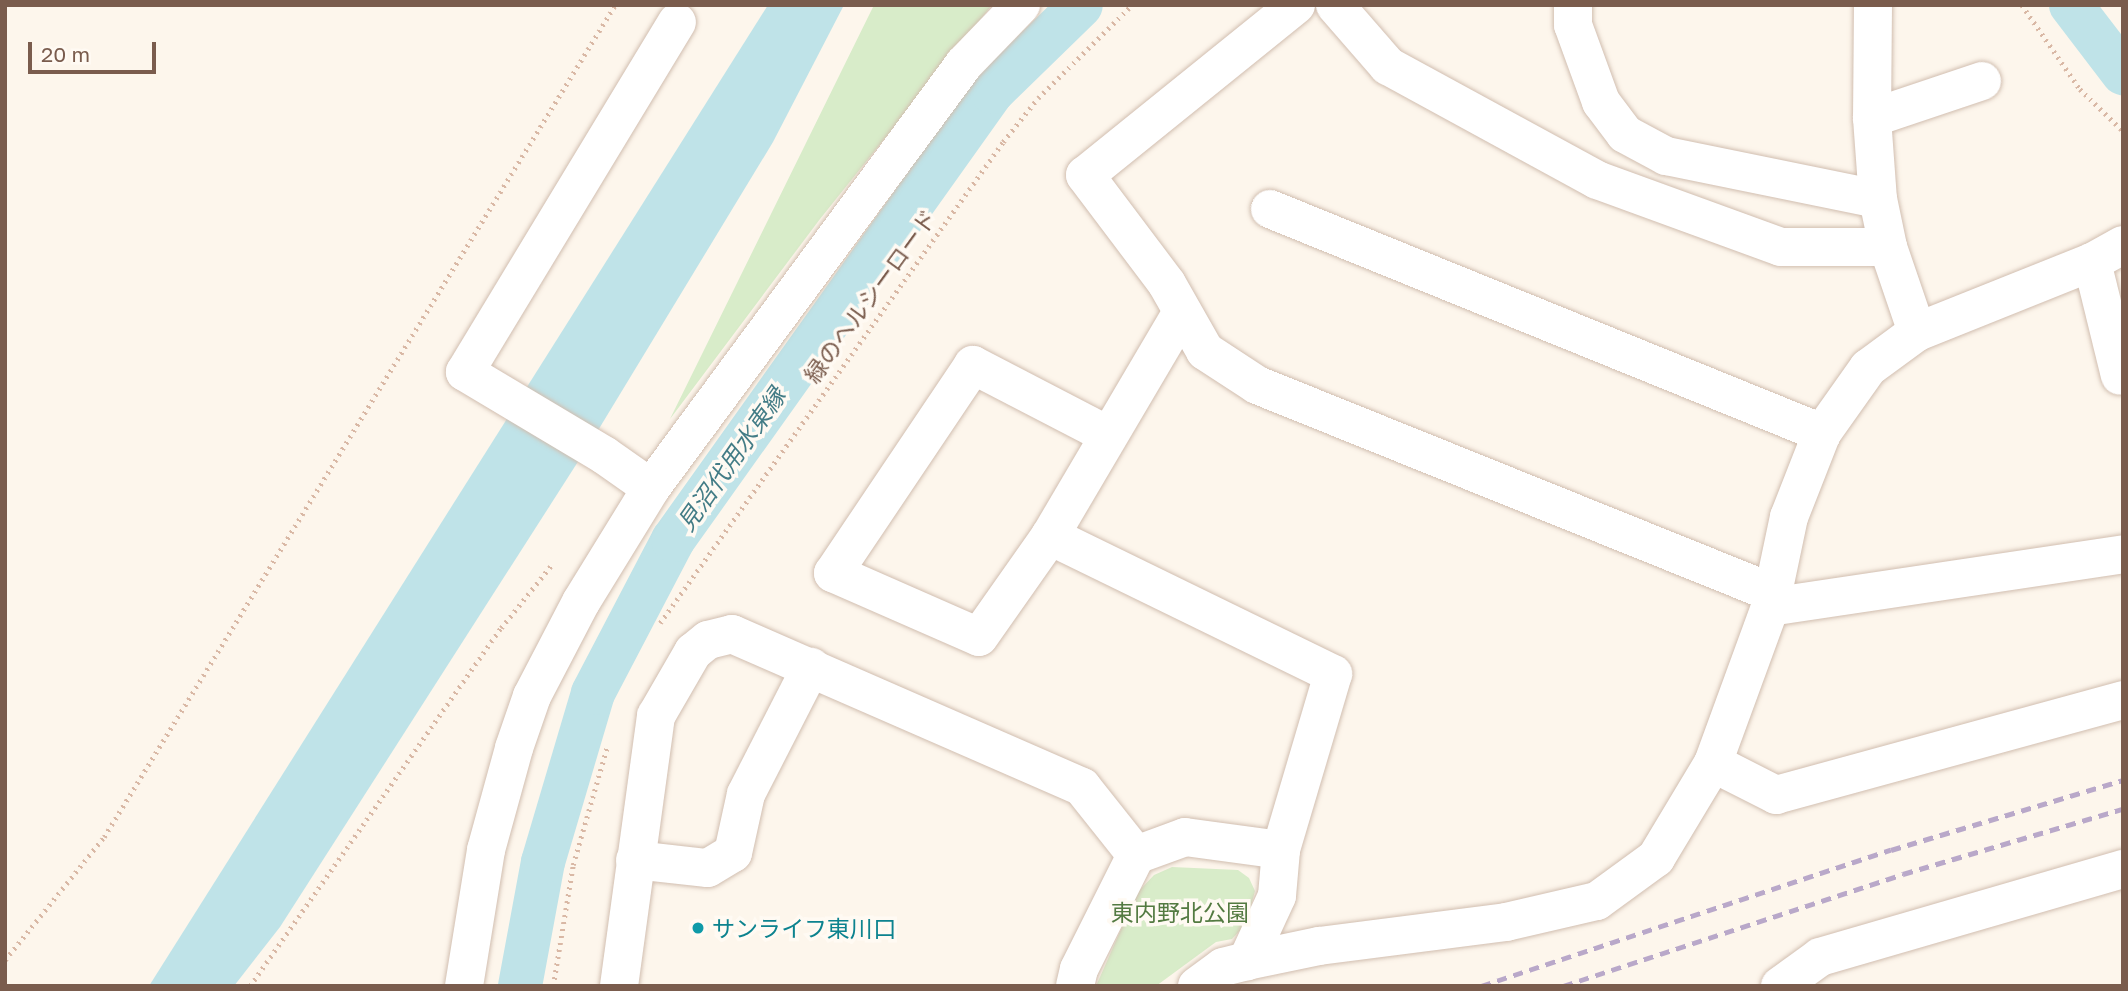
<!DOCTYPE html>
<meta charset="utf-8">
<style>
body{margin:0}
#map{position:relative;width:2128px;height:991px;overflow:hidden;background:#fdf6ec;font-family:"Golos Text","Noto Sans JP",sans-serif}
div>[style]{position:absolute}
.green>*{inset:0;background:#d8ecc9}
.water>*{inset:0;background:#bfe3e8}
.canal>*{height:44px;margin:-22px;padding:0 22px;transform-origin:22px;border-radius:22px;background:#bfe3e8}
.path>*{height:4.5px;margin-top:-2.25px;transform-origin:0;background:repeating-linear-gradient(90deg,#d9b8a5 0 2px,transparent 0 7px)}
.roads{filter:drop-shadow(0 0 2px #d1beb0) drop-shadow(0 0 2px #d1beb0)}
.minor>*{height:38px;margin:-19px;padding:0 19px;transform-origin:19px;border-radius:19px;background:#fff}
.rail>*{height:5px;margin-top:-2.5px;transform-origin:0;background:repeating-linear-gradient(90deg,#b9a8c9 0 10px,transparent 0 17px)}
.dots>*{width:19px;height:19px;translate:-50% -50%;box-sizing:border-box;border:4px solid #fffaf3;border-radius:50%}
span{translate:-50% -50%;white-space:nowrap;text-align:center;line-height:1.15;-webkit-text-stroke:7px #fffaf3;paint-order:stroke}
.street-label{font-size:23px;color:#7a5c4d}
.park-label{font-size:23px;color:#537a41}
.culture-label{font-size:23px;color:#0d838f}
.left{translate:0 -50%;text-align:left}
.water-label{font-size:24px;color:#437c86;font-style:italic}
.frame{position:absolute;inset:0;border:7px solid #7a5c4d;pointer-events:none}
.scale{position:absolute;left:28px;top:42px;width:128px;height:32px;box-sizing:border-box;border:4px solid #7a5c4d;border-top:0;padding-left:9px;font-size:21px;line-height:24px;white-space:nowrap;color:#7a5c4d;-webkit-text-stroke:5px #fffaf3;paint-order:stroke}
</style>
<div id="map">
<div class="green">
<div style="clip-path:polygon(874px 5px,992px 5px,820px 219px,670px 419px)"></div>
<div style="clip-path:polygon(1172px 867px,1238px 870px,1249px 878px,1255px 891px,1246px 924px,1232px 939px,1216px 942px,1156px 986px,1096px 986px,1137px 893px,1154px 875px)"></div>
</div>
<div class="water">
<div style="clip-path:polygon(768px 5px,844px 5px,773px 142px,597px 432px,280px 927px,234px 986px,149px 986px)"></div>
</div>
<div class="canal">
<div style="left:2071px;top:5px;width:86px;rotate:52.6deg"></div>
<div style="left:520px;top:986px;width:126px;rotate:-79.5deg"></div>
<div style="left:543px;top:862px;width:176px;rotate:-73.5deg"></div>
<div style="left:593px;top:693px;width:173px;rotate:-62.4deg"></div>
<div style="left:673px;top:540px;width:550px;rotate:-54.55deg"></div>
<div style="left:992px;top:92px;width:124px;rotate:-44.3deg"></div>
</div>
<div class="path">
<div style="left:2022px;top:5px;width:102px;rotate:55.4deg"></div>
<div style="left:2080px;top:89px;width:60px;rotate:44.3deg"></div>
<div style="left:660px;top:623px;width:591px;rotate:-54.51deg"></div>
<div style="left:1003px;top:142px;width:56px;rotate:-51.5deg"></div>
<div style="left:1038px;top:98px;width:132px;rotate:-44.7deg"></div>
<div style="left:5px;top:960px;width:158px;rotate:-51.2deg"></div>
<div style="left:104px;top:837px;width:976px;rotate:-58.44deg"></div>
<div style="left:250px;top:986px;width:437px;rotate:-55deg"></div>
<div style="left:501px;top:628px;width:83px;rotate:-51.3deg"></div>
<div style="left:553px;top:986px;width:123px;rotate:-80.6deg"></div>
<div style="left:573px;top:865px;width:123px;rotate:-73.9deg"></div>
</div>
<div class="roads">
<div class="minor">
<div style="left:1296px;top:5px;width:271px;rotate:141.1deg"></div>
<div style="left:1085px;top:175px;width:136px;rotate:53deg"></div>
<div style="left:1167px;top:284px;width:77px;rotate:60.4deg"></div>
<div style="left:1205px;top:351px;width:62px;rotate:33.2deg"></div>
<div style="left:1257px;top:385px;width:556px;rotate:21.95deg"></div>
<div style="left:1335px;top:5px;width:81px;rotate:49deg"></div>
<div style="left:1388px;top:66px;width:238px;rotate:28.6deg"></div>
<div style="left:1597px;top:180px;width:196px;rotate:20deg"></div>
<div style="left:1781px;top:247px;width:107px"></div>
<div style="left:1573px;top:5px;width:20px;rotate:90deg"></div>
<div style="left:1573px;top:25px;width:82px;rotate:70deg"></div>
<div style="left:1601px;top:102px;width:40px;rotate:53deg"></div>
<div style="left:1625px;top:134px;width:47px;rotate:28.2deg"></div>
<div style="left:1666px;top:156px;width:216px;rotate:11.5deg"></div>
<div style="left:1873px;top:5px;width:113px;rotate:90.5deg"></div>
<div style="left:1872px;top:118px;width:81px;rotate:85.8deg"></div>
<div style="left:1878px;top:199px;width:49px;rotate:78.2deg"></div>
<div style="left:1888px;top:247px;width:90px;rotate:71.2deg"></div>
<div style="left:1872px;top:118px;width:116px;rotate:-18.6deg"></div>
<div style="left:1270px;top:209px;width:596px;rotate:22.09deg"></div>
<div style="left:2092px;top:262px;width:117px;rotate:76.2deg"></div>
<div style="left:1106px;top:434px;width:150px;rotate:-152.6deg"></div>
<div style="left:973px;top:365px;width:251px;rotate:123.9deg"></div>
<div style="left:833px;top:573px;width:159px;rotate:23.7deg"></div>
<div style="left:979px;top:637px;width:123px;rotate:-54.9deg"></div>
<div style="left:1050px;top:536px;width:260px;rotate:-59.5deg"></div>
<div style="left:651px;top:488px;width:57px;rotate:-144.9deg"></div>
<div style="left:604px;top:455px;width:162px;rotate:-149.2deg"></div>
<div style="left:465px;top:372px;width:409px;rotate:-58.8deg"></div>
<div style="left:1050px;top:536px;width:315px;rotate:26deg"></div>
<div style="left:1333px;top:674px;width:184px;rotate:106.5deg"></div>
<div style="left:1770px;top:607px;width:357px;rotate:-8.5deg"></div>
<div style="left:1713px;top:763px;width:71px;rotate:26.9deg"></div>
<div style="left:1776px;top:795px;width:360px;rotate:-15.3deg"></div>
<div style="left:635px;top:860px;width:73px;rotate:6.3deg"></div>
<div style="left:708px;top:868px;width:29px;rotate:-31deg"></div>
<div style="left:733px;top:853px;width:60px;rotate:-77.6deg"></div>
<div style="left:746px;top:794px;width:143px;rotate:-62.9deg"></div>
<div style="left:464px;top:986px;width:138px;rotate:-80.8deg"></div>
<div style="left:486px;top:850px;width:106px;rotate:-74.6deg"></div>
<div style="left:514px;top:748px;width:55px;rotate:-70.9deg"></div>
<div style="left:532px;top:696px;width:106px;rotate:-62.5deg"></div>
<div style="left:581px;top:602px;width:134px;rotate:-58.4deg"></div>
<div style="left:651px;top:488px;width:527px;rotate:-53.56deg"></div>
<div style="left:964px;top:64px;width:82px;rotate:-46deg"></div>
<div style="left:619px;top:986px;width:273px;rotate:-82.2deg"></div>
<div style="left:656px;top:716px;width:74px;rotate:-60deg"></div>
<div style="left:693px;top:652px;width:19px;rotate:-39deg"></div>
<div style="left:708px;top:640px;width:25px;rotate:-14deg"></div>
<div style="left:732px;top:634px;width:382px;rotate:23.6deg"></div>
<div style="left:1082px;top:787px;width:87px;rotate:51.5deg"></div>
<div style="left:1075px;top:986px;width:17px;rotate:-77deg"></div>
<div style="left:1079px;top:969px;width:127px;rotate:-63.4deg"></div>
<div style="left:1136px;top:855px;width:52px;rotate:-20.2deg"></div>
<div style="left:1185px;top:837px;width:97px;rotate:7.7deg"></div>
<div style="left:1281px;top:850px;width:46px;rotate:95deg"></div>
<div style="left:1277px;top:896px;width:72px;rotate:114.8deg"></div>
<div style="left:1197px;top:986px;width:32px;rotate:-36deg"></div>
<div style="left:1223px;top:967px;width:25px;rotate:-14deg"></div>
<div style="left:1247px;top:961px;width:74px;rotate:-11.8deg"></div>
<div style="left:1319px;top:946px;width:189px;rotate:-7.3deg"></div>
<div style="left:1506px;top:922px;width:93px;rotate:-13deg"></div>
<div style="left:1597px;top:901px;width:73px;rotate:-36.1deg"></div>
<div style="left:1656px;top:858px;width:111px;rotate:-59deg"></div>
<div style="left:1713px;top:763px;width:166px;rotate:-69.9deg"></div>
<div style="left:1770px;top:607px;width:92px;rotate:-78.1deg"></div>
<div style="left:1789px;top:517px;width:90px;rotate:-68.6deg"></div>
<div style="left:1822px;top:433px;width:80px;rotate:-54.7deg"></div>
<div style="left:1868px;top:368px;width:61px;rotate:-36.3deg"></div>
<div style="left:1917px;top:332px;width:188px;rotate:-21.8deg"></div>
<div style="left:2092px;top:262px;width:35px;rotate:-29deg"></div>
<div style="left:1780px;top:986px;width:49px;rotate:-35.9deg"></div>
<div style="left:1820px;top:957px;width:316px;rotate:-16.2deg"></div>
</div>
</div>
<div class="rail">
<div style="left:1481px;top:986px;width:432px;rotate:-18.4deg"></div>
<div style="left:1891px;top:850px;width:242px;rotate:-16.8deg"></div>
<div style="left:1563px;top:986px;width:358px;rotate:-18.2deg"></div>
<div style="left:1903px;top:874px;width:229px;rotate:-16.5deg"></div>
</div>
<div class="dots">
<div style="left:698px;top:928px;background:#0f9aa8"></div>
</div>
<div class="street-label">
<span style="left:870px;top:296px;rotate:-54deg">緑のヘルシーロード</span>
</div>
<div class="park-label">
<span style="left:1180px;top:912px">東内野北公園</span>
</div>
<div class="culture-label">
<span class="left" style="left:712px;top:928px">サンライフ東川口</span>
</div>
<div class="water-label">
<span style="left:731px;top:459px;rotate:-55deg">見沼代用水東縁</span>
</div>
<div class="frame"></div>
<div class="scale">20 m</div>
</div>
